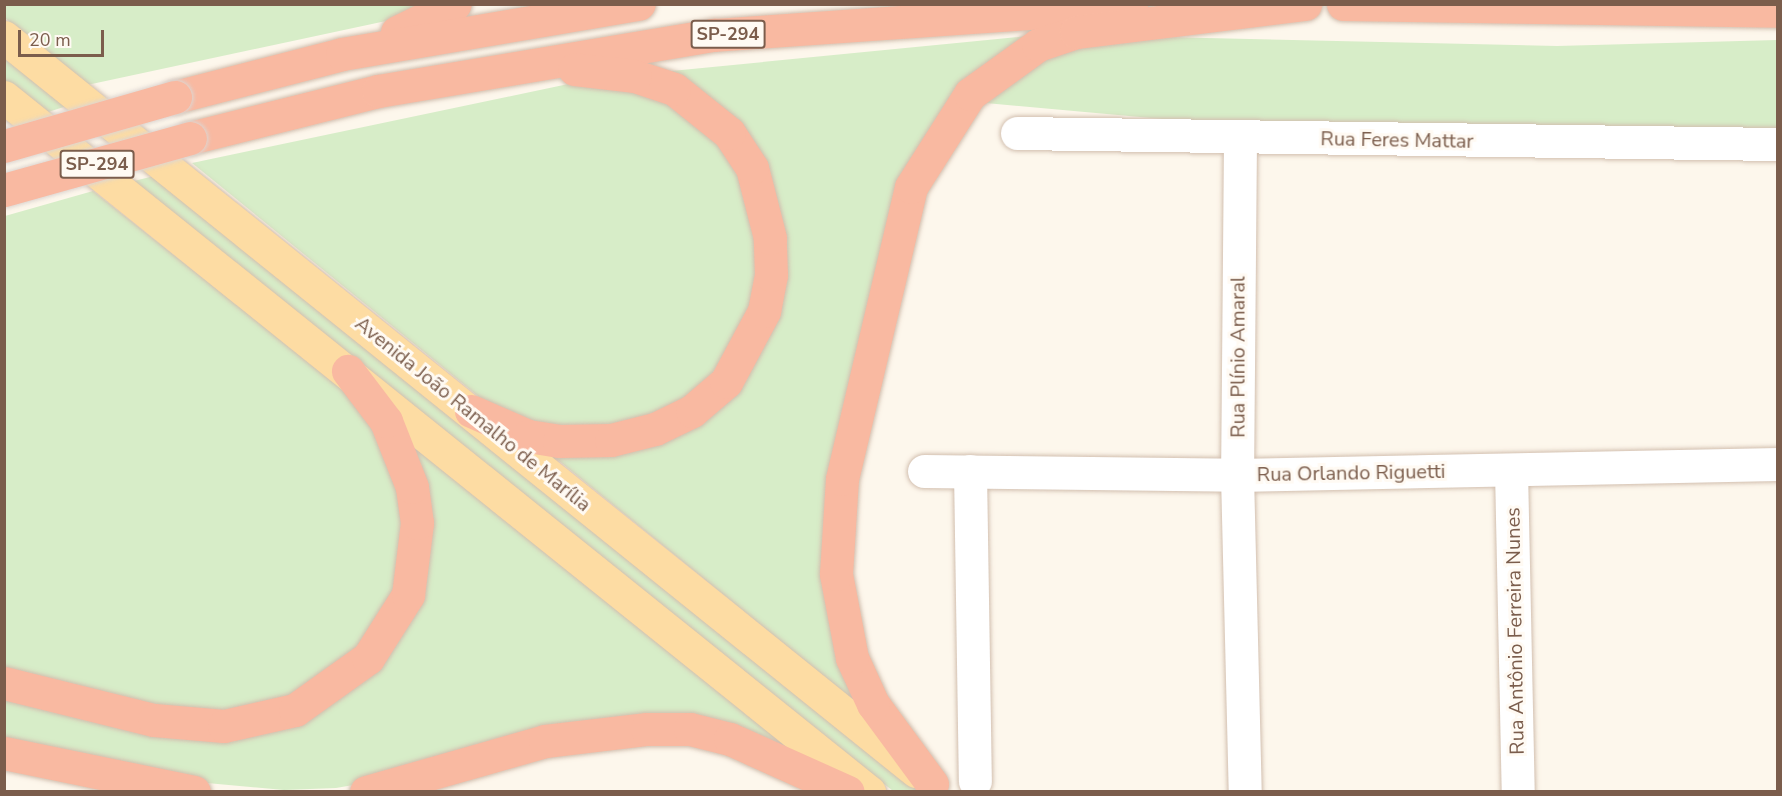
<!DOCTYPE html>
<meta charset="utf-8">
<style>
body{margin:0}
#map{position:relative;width:1782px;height:796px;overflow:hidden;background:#fdf7ec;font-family:"Nunito Sans",sans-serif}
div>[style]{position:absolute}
.green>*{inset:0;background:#d7edc8}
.roads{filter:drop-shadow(0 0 2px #d2bfaf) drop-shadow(0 0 2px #d2bfaf)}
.minor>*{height:33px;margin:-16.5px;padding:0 16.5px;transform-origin:16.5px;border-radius:16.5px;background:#fff}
.major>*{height:33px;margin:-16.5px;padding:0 16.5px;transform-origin:16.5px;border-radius:16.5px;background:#fddca3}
.highway>*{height:33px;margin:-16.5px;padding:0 16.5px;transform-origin:16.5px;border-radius:16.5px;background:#f9b9a1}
.bridges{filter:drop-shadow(0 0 2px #ddd5d0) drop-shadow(0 0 2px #ddd5d0)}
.highway-bridge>*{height:33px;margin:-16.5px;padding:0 16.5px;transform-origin:16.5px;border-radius:16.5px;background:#f9b9a1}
span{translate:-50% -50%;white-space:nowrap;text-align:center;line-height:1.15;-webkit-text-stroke:6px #fffaf3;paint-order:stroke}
.shield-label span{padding:2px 4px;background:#fffaf3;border:2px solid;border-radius:4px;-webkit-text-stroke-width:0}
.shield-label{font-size:18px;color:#7b5d4c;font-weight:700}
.street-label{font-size:20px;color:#7b5d4c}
.frame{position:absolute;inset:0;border:6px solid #7b5d4c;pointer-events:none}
.scale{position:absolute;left:18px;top:30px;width:86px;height:27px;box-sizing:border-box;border:3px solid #7b5d4c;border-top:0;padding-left:8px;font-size:18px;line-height:21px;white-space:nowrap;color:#7b5d4c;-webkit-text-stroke:4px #fffaf3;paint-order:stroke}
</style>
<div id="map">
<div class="green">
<div style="clip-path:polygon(4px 5px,434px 5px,400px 18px,87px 85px,5px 18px)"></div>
<div style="clip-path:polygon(1038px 35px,945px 109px,830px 491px,866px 711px,547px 451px,596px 456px,749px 373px,777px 313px,787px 272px,787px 238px,771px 178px,661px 72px)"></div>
<div style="clip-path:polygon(1162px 37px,1557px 46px,1777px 40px,1777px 129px,1228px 125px,975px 102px,1066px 47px)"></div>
<div style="clip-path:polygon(4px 55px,67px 106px,42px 114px,5px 82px)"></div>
<div style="clip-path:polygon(573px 83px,651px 90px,731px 151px,757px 218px,760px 291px,704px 388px,630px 427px,550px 428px,499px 413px,192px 163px)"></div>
<div style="clip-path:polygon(154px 176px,909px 783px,919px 791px,893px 791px,130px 182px)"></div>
<div style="clip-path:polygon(93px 191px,361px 403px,409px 520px,390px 613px,317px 689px,218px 721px,5px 677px,5px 216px)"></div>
<div style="clip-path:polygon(405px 437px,821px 770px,709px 723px,336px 788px,284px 790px,174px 780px,5px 741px,5px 694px,231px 737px,403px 626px)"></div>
</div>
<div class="roads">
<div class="minor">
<div style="left:1017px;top:133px;width:761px;rotate:0.83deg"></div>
<div style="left:1240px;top:139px;width:336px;rotate:90.5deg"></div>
<div style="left:1237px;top:475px;width:317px;rotate:88.6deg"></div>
<div style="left:1511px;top:470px;width:322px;rotate:88.8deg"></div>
<div style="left:924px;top:471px;width:313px;rotate:0.7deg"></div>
<div style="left:1237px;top:475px;width:541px;rotate:-1.16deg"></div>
<div style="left:970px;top:471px;width:310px;rotate:89.1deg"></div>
</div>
<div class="major">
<div style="left:4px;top:37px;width:1171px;rotate:38.83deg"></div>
<div style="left:4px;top:97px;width:1110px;rotate:38.78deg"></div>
</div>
<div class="highway">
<div style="left:1343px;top:4px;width:435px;rotate:0.9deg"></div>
<div style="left:397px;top:32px;width:64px;rotate:-25.8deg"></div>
<div style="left:175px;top:97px;width:172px;rotate:-14.4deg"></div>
<div style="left:342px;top:54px;width:301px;rotate:-9.6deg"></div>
<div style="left:190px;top:138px;width:194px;rotate:-14deg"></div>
<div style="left:378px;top:91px;width:341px;rotate:-9.5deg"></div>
<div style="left:714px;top:35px;width:418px;rotate:-4deg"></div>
<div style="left:471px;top:411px;width:62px;rotate:23.7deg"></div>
<div style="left:528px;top:436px;width:31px;rotate:9deg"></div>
<div style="left:559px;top:441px;width:52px;rotate:-1.1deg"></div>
<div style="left:611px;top:440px;width:45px;rotate:-14deg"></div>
<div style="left:655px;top:429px;width:41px;rotate:-25.9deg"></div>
<div style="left:692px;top:411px;width:45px;rotate:-40.5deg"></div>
<div style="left:726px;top:382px;width:81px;rotate:-61.8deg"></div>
<div style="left:764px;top:311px;width:37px;rotate:-79deg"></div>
<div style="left:771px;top:275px;width:37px;rotate:-92deg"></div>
<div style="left:770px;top:238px;width:72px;rotate:-104.4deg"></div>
<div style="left:752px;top:168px;width:42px;rotate:-123.3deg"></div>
<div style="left:729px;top:133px;width:70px;rotate:-141.3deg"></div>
<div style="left:674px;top:89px;width:41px;rotate:-161.6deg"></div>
<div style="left:635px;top:76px;width:61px;rotate:-173.5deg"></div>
<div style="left:4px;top:683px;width:154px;rotate:13.9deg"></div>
<div style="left:154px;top:720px;width:70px;rotate:4.9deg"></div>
<div style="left:224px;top:726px;width:73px;rotate:-12.7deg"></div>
<div style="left:295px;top:710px;width:90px;rotate:-35.5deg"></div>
<div style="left:368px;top:658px;width:75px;rotate:-57.6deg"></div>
<div style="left:408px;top:595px;width:73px;rotate:-82.9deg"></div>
<div style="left:417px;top:523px;width:36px;rotate:-98deg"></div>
<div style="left:412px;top:487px;width:71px;rotate:-111.5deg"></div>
<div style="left:386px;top:421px;width:63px;rotate:-127.2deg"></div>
<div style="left:4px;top:753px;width:194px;rotate:11.6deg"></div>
<div style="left:932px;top:784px;width:99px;rotate:-126.4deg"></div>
<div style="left:873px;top:704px;width:51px;rotate:-114.5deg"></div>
<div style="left:852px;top:658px;width:86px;rotate:-100.8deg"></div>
<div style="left:836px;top:574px;width:95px;rotate:-86.4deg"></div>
<div style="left:842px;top:479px;width:300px;rotate:-76.7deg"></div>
<div style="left:911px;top:187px;width:110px;rotate:-57.6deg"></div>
<div style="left:970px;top:94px;width:84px;rotate:-35.8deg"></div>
<div style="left:1038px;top:45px;width:40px;rotate:-18.9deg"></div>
<div style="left:1076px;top:32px;width:231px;rotate:-7deg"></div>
<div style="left:366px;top:792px;width:186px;rotate:-15.9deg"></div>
<div style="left:545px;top:741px;width:103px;rotate:-6.7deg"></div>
<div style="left:647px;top:729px;width:43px"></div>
<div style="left:690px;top:729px;width:41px;rotate:14deg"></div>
<div style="left:730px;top:739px;width:129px;rotate:24.2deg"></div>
</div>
</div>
<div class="bridges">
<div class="highway-bridge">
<div style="left:4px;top:146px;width:178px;rotate:-16deg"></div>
<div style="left:4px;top:190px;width:193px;rotate:-15.6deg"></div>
</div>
</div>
<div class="shield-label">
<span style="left:728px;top:34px">SP-294</span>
<span style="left:97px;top:164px">SP-294</span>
</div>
<div class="street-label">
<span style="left:1397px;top:140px;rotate:1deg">Rua Feres Mattar</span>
<span style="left:1238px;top:357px;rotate:-90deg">Rua Plínio Amaral</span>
<span style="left:473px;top:414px;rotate:39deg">Avenida João Ramalho de Marília</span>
<span style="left:1351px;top:473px;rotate:-1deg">Rua Orlando Riguetti</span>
<span style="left:1515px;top:631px;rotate:-91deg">Rua Antônio Ferreira Nunes</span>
</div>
<div class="frame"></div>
<div class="scale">20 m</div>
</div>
